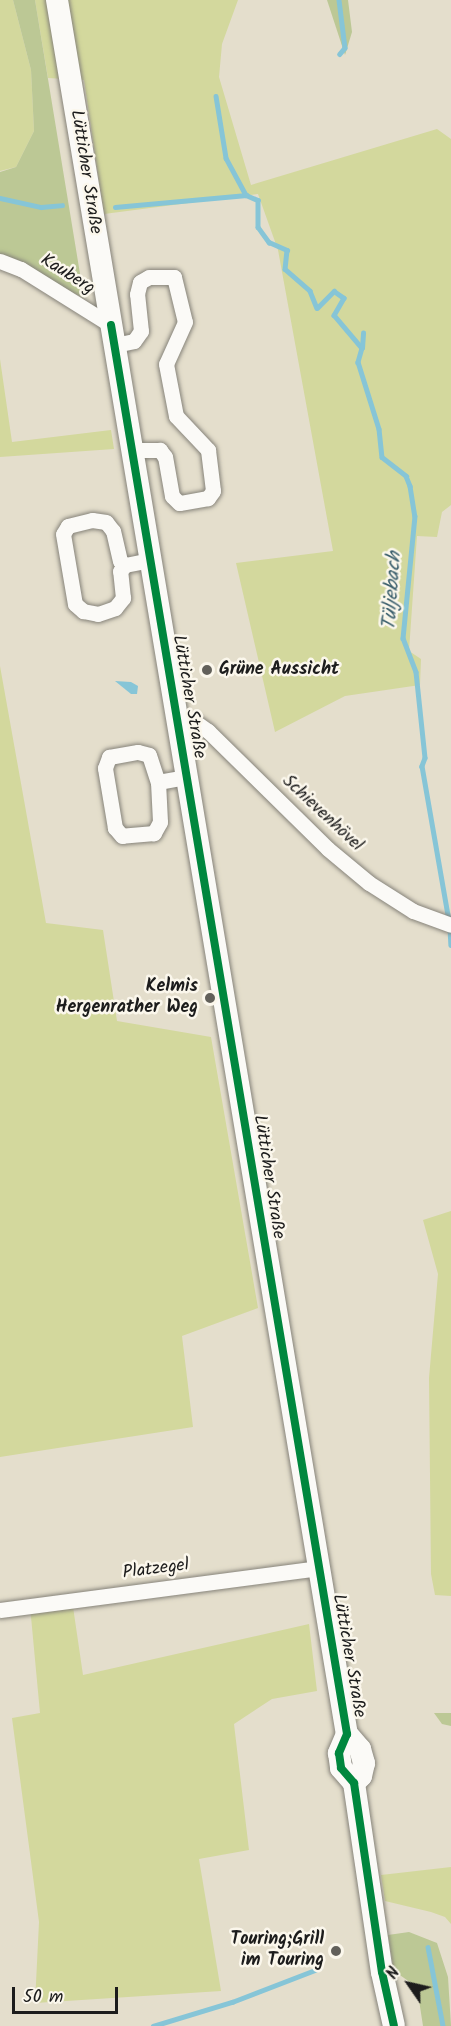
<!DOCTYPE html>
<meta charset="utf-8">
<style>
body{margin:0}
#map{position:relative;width:451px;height:2026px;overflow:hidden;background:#e4decc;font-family:Kalam,sans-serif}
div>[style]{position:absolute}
.green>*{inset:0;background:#d3d89d}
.forest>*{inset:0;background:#bcc895}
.water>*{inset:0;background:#86c5d7}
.stream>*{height:4.5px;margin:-2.25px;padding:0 2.25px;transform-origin:2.25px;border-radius:2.25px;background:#86c5d7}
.roads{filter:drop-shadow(0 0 2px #86837a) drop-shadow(0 0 2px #86837a)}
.street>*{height:15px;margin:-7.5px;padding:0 7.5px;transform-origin:7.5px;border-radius:7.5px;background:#fbfaf7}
.primary>*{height:22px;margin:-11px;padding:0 11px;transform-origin:11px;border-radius:11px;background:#fbfaf7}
.cycleway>*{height:8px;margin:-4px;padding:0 4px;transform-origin:4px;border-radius:4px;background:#00873e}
.dots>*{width:16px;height:16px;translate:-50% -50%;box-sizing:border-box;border:3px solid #fbf7ec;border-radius:50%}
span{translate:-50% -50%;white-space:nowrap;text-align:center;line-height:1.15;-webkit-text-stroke:5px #fbf7ec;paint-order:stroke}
.street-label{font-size:18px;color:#1c1c1c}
.poi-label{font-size:18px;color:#1c1c1c;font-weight:700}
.left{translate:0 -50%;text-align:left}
.right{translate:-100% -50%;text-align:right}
.water-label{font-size:20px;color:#365b69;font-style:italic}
.north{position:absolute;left:379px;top:1954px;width:60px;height:60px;-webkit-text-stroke:4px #fbf7ec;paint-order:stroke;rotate:304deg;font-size:16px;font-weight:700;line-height:24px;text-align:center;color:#1c1c1c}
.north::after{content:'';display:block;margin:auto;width:21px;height:27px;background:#1c1c1c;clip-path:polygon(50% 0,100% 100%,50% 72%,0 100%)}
.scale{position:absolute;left:12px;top:1987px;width:106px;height:27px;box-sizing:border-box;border:3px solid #1c1c1c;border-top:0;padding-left:8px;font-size:18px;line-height:21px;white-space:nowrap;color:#1c1c1c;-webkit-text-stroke:4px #fbf7ec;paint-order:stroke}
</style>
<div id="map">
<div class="green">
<div style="clip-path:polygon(0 0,13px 0,31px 70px,34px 131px,16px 167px,0 171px)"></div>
<div style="clip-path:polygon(35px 0,238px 0,222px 44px,219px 77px,251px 185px,437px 129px,451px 139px,451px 505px,442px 512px,437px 537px,417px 536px,409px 651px,421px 659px,420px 685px,345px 696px,275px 732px,236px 563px,333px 551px,278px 250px,258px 194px,104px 214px,84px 80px,48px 78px)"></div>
<div style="clip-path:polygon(0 359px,12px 442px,111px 430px,114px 449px,0 457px)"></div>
<div style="clip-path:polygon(0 666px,46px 923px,103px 930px,117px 1021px,211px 1037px,258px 1308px,182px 1336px,193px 1427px,0 1457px)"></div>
<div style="clip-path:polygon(451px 1211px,451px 1596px,435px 1595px,431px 1574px,429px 1378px,438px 1274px,423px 1220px)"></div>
<div style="clip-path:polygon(72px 1600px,83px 1675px,309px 1624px,317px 1691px,272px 1699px,234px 1724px,249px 1850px,199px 1859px,221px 1991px,35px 2003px,39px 1922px,12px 1718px,40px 1713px,30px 1606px)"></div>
<div style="clip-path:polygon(451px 1867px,451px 1924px,445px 1917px,431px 1912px,385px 1901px,381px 1875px)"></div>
</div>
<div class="forest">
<div style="clip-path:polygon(13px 0,35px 0,84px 298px,0 257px,0 172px,16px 167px,34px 131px,31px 70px)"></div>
<div style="clip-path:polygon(327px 0,348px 0,352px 32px,345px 55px)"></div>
<div style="clip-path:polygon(434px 1713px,451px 1713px,451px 1726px,442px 1724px)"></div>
<div style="clip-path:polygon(409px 1932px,437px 1943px,448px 1977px,451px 2026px,423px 2026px,417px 1987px,394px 1971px,388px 1935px)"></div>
</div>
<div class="water">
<div style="clip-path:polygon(115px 681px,131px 682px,138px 686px,137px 694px,131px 694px)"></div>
</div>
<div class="stream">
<div style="left:339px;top:0;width:48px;rotate:82.9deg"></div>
<div style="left:345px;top:48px;width:8px;rotate:130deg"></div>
<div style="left:216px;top:96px;width:63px;rotate:80.8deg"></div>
<div style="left:226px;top:158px;width:42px;rotate:61.6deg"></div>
<div style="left:246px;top:195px;width:13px;rotate:23deg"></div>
<div style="left:258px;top:200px;width:27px;rotate:90deg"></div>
<div style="left:258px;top:227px;width:19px;rotate:54deg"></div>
<div style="left:269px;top:242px;width:20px;rotate:24deg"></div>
<div style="left:287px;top:250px;width:19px;rotate:96deg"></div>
<div style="left:285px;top:269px;width:33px;rotate:41deg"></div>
<div style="left:310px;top:291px;width:18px;rotate:68deg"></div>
<div style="left:317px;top:308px;width:24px;rotate:-45deg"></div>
<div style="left:334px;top:291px;width:12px;rotate:35deg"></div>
<div style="left:344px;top:298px;width:20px;rotate:120deg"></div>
<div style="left:334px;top:315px;width:43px;rotate:49.7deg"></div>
<div style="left:362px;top:348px;width:15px;rotate:106deg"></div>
<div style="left:358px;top:362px;width:70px;rotate:72.6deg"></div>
<div style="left:379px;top:429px;width:28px;rotate:84deg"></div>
<div style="left:382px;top:457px;width:31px;rotate:38deg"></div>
<div style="left:406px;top:476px;width:11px;rotate:68deg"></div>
<div style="left:410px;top:486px;width:30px;rotate:81deg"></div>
<div style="left:415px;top:516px;width:123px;rotate:95.6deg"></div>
<div style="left:403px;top:638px;width:36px;rotate:69deg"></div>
<div style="left:416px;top:672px;width:86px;rotate:84deg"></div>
<div style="left:425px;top:758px;width:9px;rotate:111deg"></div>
<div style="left:422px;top:766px;width:156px;rotate:80.1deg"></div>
<div style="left:0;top:198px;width:42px;rotate:12.4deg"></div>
<div style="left:41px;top:207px;width:21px;rotate:-5deg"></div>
<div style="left:115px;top:207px;width:132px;rotate:-5.2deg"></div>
<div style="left:362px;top:348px;width:15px;rotate:-86deg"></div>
<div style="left:450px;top:928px;width:17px;rotate:87deg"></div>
<div style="left:428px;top:1947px;width:80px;rotate:79.2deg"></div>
<div style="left:153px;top:2026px;width:83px;rotate:-16.9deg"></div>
<div style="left:232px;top:2002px;width:94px;rotate:-21.1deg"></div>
</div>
<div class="roads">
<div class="street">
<div style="left:0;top:261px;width:22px;rotate:21deg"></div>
<div style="left:21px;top:269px;width:106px;rotate:31.9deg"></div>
<div style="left:115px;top:345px;width:19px;rotate:-12deg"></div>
<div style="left:134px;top:341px;width:12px;rotate:-55deg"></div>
<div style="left:141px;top:331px;width:37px;rotate:-96deg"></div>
<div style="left:137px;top:294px;width:12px;rotate:-76deg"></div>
<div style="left:140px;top:282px;width:10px;rotate:-29deg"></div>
<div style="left:149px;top:277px;width:25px"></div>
<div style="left:174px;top:277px;width:46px;rotate:76.3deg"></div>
<div style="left:185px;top:322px;width:46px;rotate:114.3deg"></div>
<div style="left:166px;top:364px;width:53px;rotate:79.1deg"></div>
<div style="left:176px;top:416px;width:47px;rotate:46.7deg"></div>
<div style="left:208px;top:450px;width:41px;rotate:83deg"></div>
<div style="left:213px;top:491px;width:9px;rotate:126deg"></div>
<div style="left:208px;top:498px;width:29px;rotate:170deg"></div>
<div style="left:179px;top:503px;width:10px;rotate:-135deg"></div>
<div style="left:172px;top:496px;width:40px;rotate:-100deg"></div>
<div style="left:165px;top:457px;width:9px;rotate:-126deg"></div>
<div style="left:160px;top:450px;width:26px;rotate:180deg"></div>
<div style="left:125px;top:565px;width:6px;rotate:-141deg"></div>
<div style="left:120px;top:561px;width:31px;rotate:-103deg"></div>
<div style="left:113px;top:531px;width:11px;rotate:-128deg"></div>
<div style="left:106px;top:522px;width:14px;rotate:-172deg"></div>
<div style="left:92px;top:520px;width:25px;rotate:166deg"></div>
<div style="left:68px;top:526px;width:9px;rotate:122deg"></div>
<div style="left:63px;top:534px;width:71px;rotate:80.3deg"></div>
<div style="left:75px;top:604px;width:11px;rotate:41deg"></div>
<div style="left:83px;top:611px;width:15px;rotate:11deg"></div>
<div style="left:98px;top:614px;width:18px;rotate:-19deg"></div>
<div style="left:115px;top:608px;width:13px;rotate:-51deg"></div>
<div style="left:123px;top:598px;width:27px;rotate:-96deg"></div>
<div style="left:120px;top:571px;width:8px;rotate:-50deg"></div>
<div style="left:125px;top:565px;width:25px;rotate:-11deg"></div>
<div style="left:176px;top:721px;width:19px;rotate:3deg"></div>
<div style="left:195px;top:722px;width:16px;rotate:35deg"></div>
<div style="left:208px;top:731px;width:168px;rotate:44.5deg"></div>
<div style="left:328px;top:849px;width:53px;rotate:39.7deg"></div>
<div style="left:369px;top:883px;width:52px;rotate:32.5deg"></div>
<div style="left:413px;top:911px;width:40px;rotate:20.2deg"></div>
<div style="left:158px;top:782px;width:40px;rotate:87.1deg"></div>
<div style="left:160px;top:822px;width:13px;rotate:119deg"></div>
<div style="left:154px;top:833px;width:32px;rotate:175deg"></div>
<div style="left:122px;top:836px;width:11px;rotate:-131deg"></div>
<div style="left:115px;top:828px;width:61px;rotate:-99.5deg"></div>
<div style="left:105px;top:768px;width:12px;rotate:-70deg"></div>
<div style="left:109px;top:757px;width:29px;rotate:-10deg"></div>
<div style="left:138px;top:752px;width:11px;rotate:15deg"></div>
<div style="left:149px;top:755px;width:28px;rotate:72deg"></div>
<div style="left:158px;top:782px;width:29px;rotate:-10deg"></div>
<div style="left:0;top:1610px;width:320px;rotate:-7.5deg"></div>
</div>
<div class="primary">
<div style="left:57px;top:0;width:1758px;rotate:80.51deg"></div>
<div style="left:347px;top:1734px;width:21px;rotate:113deg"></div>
<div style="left:339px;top:1753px;width:15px;rotate:82deg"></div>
<div style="left:341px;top:1768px;width:20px;rotate:49deg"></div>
<div style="left:354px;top:1783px;width:191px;rotate:81.6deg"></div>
<div style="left:382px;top:1972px;width:55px;rotate:77.5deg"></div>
<div style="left:347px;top:1734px;width:20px;rotate:49deg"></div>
<div style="left:360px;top:1749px;width:15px;rotate:74deg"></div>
<div style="left:364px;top:1763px;width:13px;rotate:103deg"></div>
<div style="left:361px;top:1776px;width:10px;rotate:135deg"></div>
</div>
</div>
<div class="cycleway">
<div style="left:111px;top:325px;width:1429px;rotate:80.49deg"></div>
<div style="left:347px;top:1734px;width:21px;rotate:113deg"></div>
<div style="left:339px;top:1753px;width:15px;rotate:82deg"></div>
<div style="left:341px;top:1768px;width:20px;rotate:49deg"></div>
<div style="left:354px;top:1783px;width:191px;rotate:81.6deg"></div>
<div style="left:382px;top:1972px;width:55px;rotate:77.5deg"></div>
</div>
<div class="dots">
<div style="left:207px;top:670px;background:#62605a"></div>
<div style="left:210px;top:998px;background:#62605a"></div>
<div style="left:336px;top:1951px;background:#62605a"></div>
</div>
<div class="street-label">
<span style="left:85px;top:172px;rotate:81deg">Lütticher Straße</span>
<span style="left:67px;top:275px;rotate:32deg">Kauberg</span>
<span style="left:188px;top:697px;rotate:80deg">Lütticher Straße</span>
<span style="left:322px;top:814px;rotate:43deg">Schievenhövel</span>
<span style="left:268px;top:1177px;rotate:81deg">Lütticher Straße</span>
<span style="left:156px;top:1570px;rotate:-7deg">Platzegel</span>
<span style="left:348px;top:1656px;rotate:80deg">Lütticher Straße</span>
</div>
<div class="poi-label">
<span class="left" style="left:219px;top:670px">Grüne Aussicht</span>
<span class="right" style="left:198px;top:998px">Kelmis<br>Hergenrather Weg</span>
<span class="right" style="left:324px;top:1951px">Touring;Grill<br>im Touring</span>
</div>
<div class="water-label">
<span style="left:393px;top:591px;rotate:-86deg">Tüljebach</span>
</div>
<div class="north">N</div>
<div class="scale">50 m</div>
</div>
